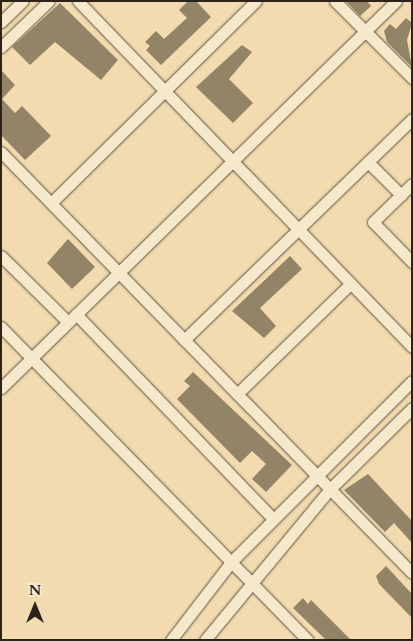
<!DOCTYPE html>
<style>
body{margin:0}
#map{position:relative;width:413px;height:641px;overflow:hidden;background:#f1dbaf;font-family:Cardo,serif}
div>[style]{position:absolute}
.building>*{inset:0;background:#938367}
.roads{filter:drop-shadow(0 0 1px #5f513f) drop-shadow(0 0 1px #5f513f)}
.minor>*{height:11px;margin:-5.5px;padding:0 5.5px;transform-origin:5.5px;border-radius:5.5px;background:#f6e8cb}
span{translate:-50% -50%;white-space:nowrap;text-align:center;line-height:1.15;-webkit-text-stroke:4.5px #f6e8cb;paint-order:stroke}
.frame{position:absolute;inset:0;border:2px solid #2e231a;pointer-events:none}
.north{position:absolute;left:10px;top:581px;width:50px;height:50px;-webkit-text-stroke:4px #f6e8cb;paint-order:stroke;rotate:0deg;font-size:14px;font-weight:700;line-height:20px;text-align:center;color:#2e231a}
.north::after{content:'';display:block;margin:auto;width:18px;height:22px;background:#2e231a;clip-path:polygon(50% 0,100% 100%,50% 72%,0 100%)}
</style>
<div id="map">
<div class="building">
<div style="clip-path:polygon(188px 1px,196px 1px,211px 17px,161px 65px,146px 50px,150px 46px,145px 42px,156px 31px,164px 39px,187px 18px,179px 10px)"></div>
<div style="clip-path:polygon(346px 1px,367px 1px,371px 6px,360px 16px)"></div>
<div style="clip-path:polygon(60px 3px,118px 60px,101px 80px,55px 42px,30px 65px,12px 47px)"></div>
<div style="clip-path:polygon(406px 18px,412px 23px,407px 40px,412px 67px,387px 42px,384px 31px,390px 24px,396px 29px)"></div>
<div style="clip-path:polygon(242px 45px,252px 52px,229px 79px,253px 103px,233px 123px,196px 87px)"></div>
<div style="clip-path:polygon(1px 70px,15px 85px,2px 99px,15px 113px,22px 106px,51px 136px,25px 160px,1px 135px)"></div>
<div style="clip-path:polygon(68px 239px,95px 267px,72px 289px,47px 263px)"></div>
<div style="clip-path:polygon(290px 256px,302px 269px,260px 308px,276px 326px,264px 338px,232px 311px)"></div>
<div style="clip-path:polygon(193px 372px,292px 465px,266px 492px,252px 479px,266px 464px,252px 451px,240px 463px,177px 399px,190px 386px,184px 381px)"></div>
<div style="clip-path:polygon(368px 474px,412px 521px,412px 543px,394px 523px,385px 532px,344px 490px)"></div>
<div style="clip-path:polygon(386px 566px,412px 594px,412px 618px,379px 584px,376px 576px)"></div>
<div style="clip-path:polygon(303px 598px,308px 604px,311px 600px,351px 640px,326px 640px,293px 608px)"></div>
</div>
<div class="roads">
<div class="minor">
<div style="left:78px;top:1px;width:481px;rotate:46deg"></div>
<div style="left:335px;top:1px;width:109px;rotate:45deg"></div>
<div style="left:1px;top:22px;width:30px;rotate:-44deg"></div>
<div style="left:1px;top:47px;width:66px;rotate:-43.8deg"></div>
<div style="left:1px;top:152px;width:588px;rotate:45.69deg"></div>
<div style="left:368px;top:162px;width:47px;rotate:45deg"></div>
<div style="left:412px;top:184px;width:54px;rotate:135.7deg"></div>
<div style="left:373px;top:222px;width:56px;rotate:45.7deg"></div>
<div style="left:51px;top:203px;width:288px;rotate:-44.6deg"></div>
<div style="left:1px;top:256px;width:94px;rotate:44.6deg"></div>
<div style="left:76px;top:314px;width:284px;rotate:46.1deg"></div>
<div style="left:1px;top:327px;width:438px;rotate:45.6deg"></div>
<div style="left:184px;top:340px;width:318px;rotate:-44.1deg"></div>
<div style="left:1px;top:388px;width:553px;rotate:-44.41deg"></div>
<div style="left:237px;top:394px;width:158px;rotate:-44.2deg"></div>
<div style="left:171px;top:640px;width:98px;rotate:-52.4deg"></div>
<div style="left:231px;top:562px;width:256px;rotate:-45deg"></div>
<div style="left:205px;top:640px;width:196px;rotate:-50.4deg"></div>
<div style="left:330px;top:489px;width:115px;rotate:-44.6deg"></div>
</div>
</div>
<div class="frame"></div>
<div class="north">N</div>
</div>
